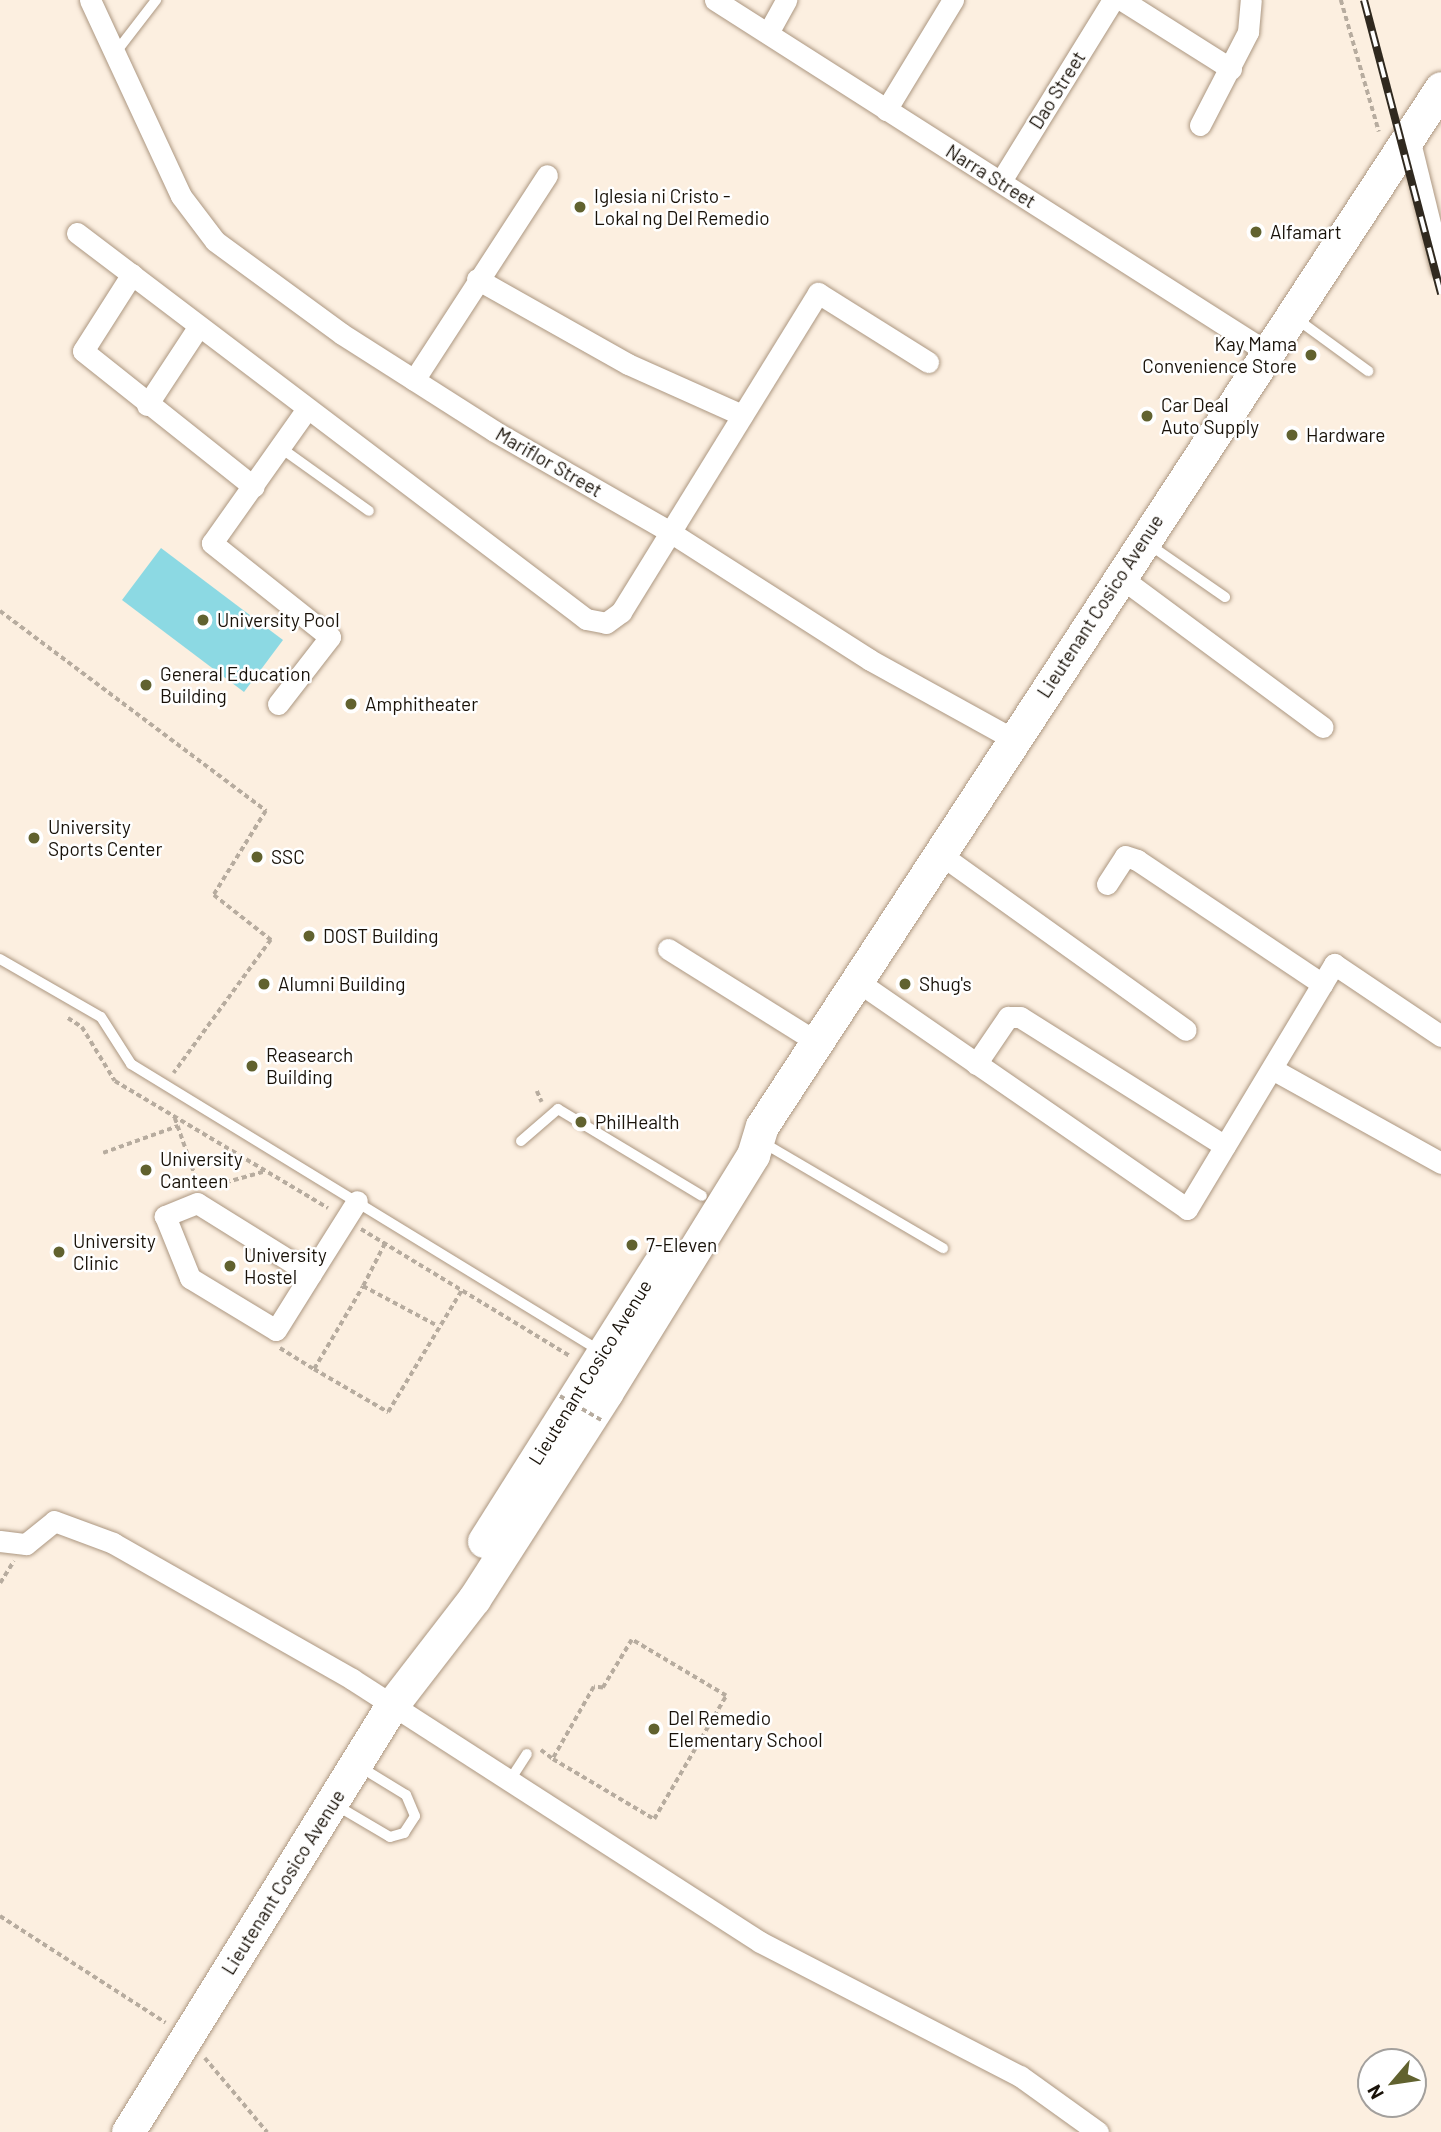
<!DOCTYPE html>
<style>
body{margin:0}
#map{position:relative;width:1441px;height:2132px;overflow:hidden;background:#fcefe0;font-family:Barlow,sans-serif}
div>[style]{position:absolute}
.water>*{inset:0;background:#8cd9e3}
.path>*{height:3.5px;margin-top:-1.75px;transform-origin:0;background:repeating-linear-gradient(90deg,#b7ac9f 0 5px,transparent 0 8.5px)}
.roads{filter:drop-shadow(0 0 2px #ac9781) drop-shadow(0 0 2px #ac9781)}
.lane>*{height:10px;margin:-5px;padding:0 5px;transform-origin:5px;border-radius:5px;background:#fff}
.street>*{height:21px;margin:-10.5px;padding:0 10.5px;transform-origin:10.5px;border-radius:10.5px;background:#fff}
.primary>*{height:33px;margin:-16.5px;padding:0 16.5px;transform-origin:16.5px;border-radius:16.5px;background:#fff}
.rail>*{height:8px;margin-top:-4px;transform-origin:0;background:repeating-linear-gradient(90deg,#fff 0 16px,#30291f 0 32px);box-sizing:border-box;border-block:2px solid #30291f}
.path-bridge>*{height:3.5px;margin-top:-1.75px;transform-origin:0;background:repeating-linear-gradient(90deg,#b7ac9f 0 5px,transparent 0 8.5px)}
.dots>*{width:19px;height:19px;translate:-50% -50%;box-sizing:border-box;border:4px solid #fff;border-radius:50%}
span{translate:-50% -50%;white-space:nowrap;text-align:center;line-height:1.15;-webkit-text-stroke:5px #fff;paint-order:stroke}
.street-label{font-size:19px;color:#191209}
.poi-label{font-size:19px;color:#191209}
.left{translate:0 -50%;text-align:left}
.right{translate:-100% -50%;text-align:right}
.north{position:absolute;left:1357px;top:2048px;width:70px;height:70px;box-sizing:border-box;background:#fff;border:2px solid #a3a09d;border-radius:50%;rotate:241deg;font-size:19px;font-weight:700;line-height:28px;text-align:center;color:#191209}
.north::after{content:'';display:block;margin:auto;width:24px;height:32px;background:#61622f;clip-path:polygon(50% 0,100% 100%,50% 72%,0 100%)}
</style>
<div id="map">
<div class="water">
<div style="clip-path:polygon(161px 548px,283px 640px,244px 692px,122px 600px)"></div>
</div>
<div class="path">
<div style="left:1341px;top:0;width:137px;rotate:73.9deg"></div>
<div style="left:0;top:611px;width:333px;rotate:36.9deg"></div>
<div style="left:266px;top:811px;width:99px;rotate:121.8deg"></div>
<div style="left:214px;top:895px;width:73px;rotate:38.3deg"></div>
<div style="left:271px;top:940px;width:165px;rotate:126.1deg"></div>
<div style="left:68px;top:1018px;width:17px;rotate:33deg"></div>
<div style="left:82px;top:1027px;width:63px;rotate:58.6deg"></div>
<div style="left:115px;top:1081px;width:248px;rotate:30.8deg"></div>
<div style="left:537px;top:1091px;width:12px;rotate:66deg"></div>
<div style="left:175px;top:1118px;width:70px;rotate:70.8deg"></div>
<div style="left:103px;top:1153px;width:80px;rotate:-19.8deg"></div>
<div style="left:209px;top:1187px;width:59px;rotate:-15.7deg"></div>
<div style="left:361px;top:1229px;width:245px;rotate:31.3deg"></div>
<div style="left:363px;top:1286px;width:48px;rotate:-62.9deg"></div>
<div style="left:280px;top:1348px;width:40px;rotate:32deg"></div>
<div style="left:314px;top:1369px;width:96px;rotate:-59.4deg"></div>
<div style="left:363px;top:1286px;width:85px;rotate:28.1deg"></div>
<div style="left:314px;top:1369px;width:86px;rotate:30.2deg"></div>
<div style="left:388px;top:1412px;width:143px;rotate:-58.8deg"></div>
<div style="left:0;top:1583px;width:26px;rotate:-58deg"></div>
<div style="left:541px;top:1750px;width:15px;rotate:37deg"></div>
<div style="left:553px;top:1759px;width:117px;rotate:30.7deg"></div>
<div style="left:654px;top:1819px;width:143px;rotate:-59.7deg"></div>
<div style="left:726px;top:1696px;width:109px;rotate:-149.2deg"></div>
<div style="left:632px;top:1640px;width:56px;rotate:121.1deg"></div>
<div style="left:603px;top:1688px;width:9px;rotate:-174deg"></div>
<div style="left:594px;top:1687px;width:83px;rotate:119.7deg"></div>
<div style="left:0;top:1916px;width:197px;rotate:32.8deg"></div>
<div style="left:205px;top:2058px;width:97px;rotate:50deg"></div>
</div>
<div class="roads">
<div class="lane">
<div style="left:116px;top:52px;width:66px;rotate:-52.4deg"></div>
<div style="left:1294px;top:317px;width:92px;rotate:36.1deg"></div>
<div style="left:281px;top:448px;width:108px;rotate:35.6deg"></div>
<div style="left:1147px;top:543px;width:95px;rotate:34.7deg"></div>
<div style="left:0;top:959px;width:116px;rotate:29.9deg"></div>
<div style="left:101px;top:1017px;width:56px;rotate:57.4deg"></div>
<div style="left:131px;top:1064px;width:550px;rotate:31.46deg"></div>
<div style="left:521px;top:1141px;width:49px;rotate:-40.9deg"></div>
<div style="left:558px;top:1109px;width:168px;rotate:31.1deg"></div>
<div style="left:762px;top:1142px;width:210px;rotate:30.4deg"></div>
<div style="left:510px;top:1780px;width:31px;rotate:-57deg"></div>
<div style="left:334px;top:1804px;width:65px;rotate:30.5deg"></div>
<div style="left:390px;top:1837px;width:15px;rotate:-16deg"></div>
<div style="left:404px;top:1833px;width:20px;rotate:-57deg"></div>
<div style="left:415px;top:1816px;width:23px;rotate:-113deg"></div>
<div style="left:406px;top:1795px;width:57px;rotate:-148.5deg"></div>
</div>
<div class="street">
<div style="left:90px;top:0;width:216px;rotate:65.1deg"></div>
<div style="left:181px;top:196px;width:56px;rotate:52.9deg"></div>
<div style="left:215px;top:241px;width:157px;rotate:36.2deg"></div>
<div style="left:342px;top:334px;width:180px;rotate:32.5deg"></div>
<div style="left:494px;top:431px;width:203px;rotate:29.8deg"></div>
<div style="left:670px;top:532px;width:237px;rotate:32.6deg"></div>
<div style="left:870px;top:660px;width:163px;rotate:28.9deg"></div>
<div style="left:715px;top:0;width:655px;rotate:32.52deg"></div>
<div style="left:1122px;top:0;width:129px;rotate:32.3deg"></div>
<div style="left:768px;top:33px;width:38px;rotate:-61deg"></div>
<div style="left:886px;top:110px;width:129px;rotate:-58.7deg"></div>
<div style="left:1200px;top:125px;width:105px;rotate:-62.7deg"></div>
<div style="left:1248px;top:32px;width:32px;rotate:-85deg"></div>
<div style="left:1409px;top:138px;width:134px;rotate:76.2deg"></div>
<div style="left:1001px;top:181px;width:213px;rotate:-58.3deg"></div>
<div style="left:77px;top:233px;width:639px;rotate:37.17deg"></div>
<div style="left:586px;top:619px;width:20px;rotate:11deg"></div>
<div style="left:606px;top:623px;width:19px;rotate:-36deg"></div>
<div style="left:621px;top:612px;width:375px;rotate:-58.3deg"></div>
<div style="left:818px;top:293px;width:130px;rotate:32.1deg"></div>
<div style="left:132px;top:274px;width:91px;rotate:122.5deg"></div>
<div style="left:83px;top:351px;width:218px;rotate:38.5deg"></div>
<div style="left:477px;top:279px;width:173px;rotate:29.4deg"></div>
<div style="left:628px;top:364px;width:125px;rotate:24.1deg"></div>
<div style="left:414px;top:380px;width:244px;rotate:-57deg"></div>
<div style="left:147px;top:405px;width:91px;rotate:-56.7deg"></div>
<div style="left:1120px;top:577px;width:252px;rotate:36.5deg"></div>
<div style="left:278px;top:704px;width:85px;rotate:-52.2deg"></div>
<div style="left:330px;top:637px;width:151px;rotate:-141.5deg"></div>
<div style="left:212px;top:543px;width:164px;rotate:-54.7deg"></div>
<div style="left:940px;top:854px;width:302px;rotate:35.6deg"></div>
<div style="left:1107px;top:884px;width:33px;rotate:-57deg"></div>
<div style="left:1125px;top:856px;width:13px;rotate:18deg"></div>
<div style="left:1137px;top:860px;width:223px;rotate:33.8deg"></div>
<div style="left:668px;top:949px;width:176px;rotate:32deg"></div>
<div style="left:857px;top:981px;width:401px;rotate:34.6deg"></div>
<div style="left:1187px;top:1209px;width:286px;rotate:-59deg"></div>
<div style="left:1334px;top:964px;width:129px;rotate:33.9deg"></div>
<div style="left:976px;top:1064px;width:57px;rotate:-55.8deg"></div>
<div style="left:1008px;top:1017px;width:12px"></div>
<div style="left:1020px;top:1017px;width:242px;rotate:32.2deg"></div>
<div style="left:1274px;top:1070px;width:191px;rotate:29.1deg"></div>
<div style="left:311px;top:1274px;width:134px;rotate:-148.1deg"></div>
<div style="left:197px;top:1203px;width:35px;rotate:158deg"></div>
<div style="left:165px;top:1216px;width:67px;rotate:68deg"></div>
<div style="left:190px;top:1278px;width:100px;rotate:31.2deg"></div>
<div style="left:276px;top:1330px;width:66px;rotate:-58deg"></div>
<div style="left:311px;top:1274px;width:86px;rotate:-57.8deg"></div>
<div style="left:0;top:1541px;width:26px;rotate:7deg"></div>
<div style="left:26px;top:1544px;width:36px;rotate:-39deg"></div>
<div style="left:54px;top:1521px;width:63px;rotate:20.4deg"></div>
<div style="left:113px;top:1543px;width:275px;rotate:29.6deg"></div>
<div style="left:352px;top:1679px;width:485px;rotate:32.8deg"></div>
<div style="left:760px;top:1942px;width:292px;rotate:27.3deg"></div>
<div style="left:1020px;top:2076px;width:96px;rotate:35.7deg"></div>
</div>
<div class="primary">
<div style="left:484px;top:1541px;width:328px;rotate:-57.7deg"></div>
<div style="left:128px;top:2132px;width:502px;rotate:-58.27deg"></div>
<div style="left:392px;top:1705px;width:134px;rotate:-52.3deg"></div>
<div style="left:474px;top:1599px;width:245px;rotate:-57.3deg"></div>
<div style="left:606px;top:1393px;width:280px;rotate:-58.3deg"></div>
<div style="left:753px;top:1155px;width:30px;rotate:-73deg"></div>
<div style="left:762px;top:1126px;width:1240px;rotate:-56.81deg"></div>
</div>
</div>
<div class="rail">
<div style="left:1364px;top:0;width:304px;rotate:75.3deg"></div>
</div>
<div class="path-bridge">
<div style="left:560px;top:1396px;width:50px;rotate:30.2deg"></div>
</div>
<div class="dots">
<div style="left:580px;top:207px;background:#61622f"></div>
<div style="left:1256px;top:232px;background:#61622f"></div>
<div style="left:1311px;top:355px;background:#61622f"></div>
<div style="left:1147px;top:416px;background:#61622f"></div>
<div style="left:1292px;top:435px;background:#61622f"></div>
<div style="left:203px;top:620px;background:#61622f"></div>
<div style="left:146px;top:685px;background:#61622f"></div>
<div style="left:351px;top:704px;background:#61622f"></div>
<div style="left:34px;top:838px;background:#61622f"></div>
<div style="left:257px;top:857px;background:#61622f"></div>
<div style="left:309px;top:936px;background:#61622f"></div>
<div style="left:264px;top:984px;background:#61622f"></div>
<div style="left:905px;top:984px;background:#61622f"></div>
<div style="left:252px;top:1066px;background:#61622f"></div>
<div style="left:581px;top:1122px;background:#61622f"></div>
<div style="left:146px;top:1170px;background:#61622f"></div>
<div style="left:632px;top:1245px;background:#61622f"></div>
<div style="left:59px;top:1252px;background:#61622f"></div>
<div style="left:230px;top:1266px;background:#61622f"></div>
<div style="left:654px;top:1729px;background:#61622f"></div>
</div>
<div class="street-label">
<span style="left:1057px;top:90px;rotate:-58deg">Dao Street</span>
<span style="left:991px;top:176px;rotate:32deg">Narra Street</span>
<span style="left:549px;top:462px;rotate:30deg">Mariflor Street</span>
<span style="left:1100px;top:606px;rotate:-57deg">Lieutenant Cosico Avenue</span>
<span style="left:590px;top:1372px;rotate:-58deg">Lieutenant Cosico Avenue</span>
<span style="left:283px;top:1882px;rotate:-58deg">Lieutenant Cosico Avenue</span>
</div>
<div class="poi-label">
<span class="left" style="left:594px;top:207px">Iglesia ni Cristo -<br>Lokal ng Del Remedio</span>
<span class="left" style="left:1270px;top:232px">Alfamart</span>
<span class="right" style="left:1297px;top:355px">Kay Mama<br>Convenience Store</span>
<span class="left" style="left:1161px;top:416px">Car Deal<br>Auto Supply</span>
<span class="left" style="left:1306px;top:435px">Hardware</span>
<span class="left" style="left:217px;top:620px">University Pool</span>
<span class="left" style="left:160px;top:685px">General Education<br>Building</span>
<span class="left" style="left:365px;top:704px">Amphitheater</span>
<span class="left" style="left:48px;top:838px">University<br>Sports Center</span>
<span class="left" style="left:271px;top:857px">SSC</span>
<span class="left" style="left:323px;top:936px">DOST Building</span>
<span class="left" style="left:278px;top:984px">Alumni Building</span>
<span class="left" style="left:919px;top:984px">Shug's</span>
<span class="left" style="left:266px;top:1066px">Reasearch<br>Building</span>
<span class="left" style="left:595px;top:1122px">PhilHealth</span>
<span class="left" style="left:160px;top:1170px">University<br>Canteen</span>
<span class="left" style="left:73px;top:1252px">University<br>Clinic</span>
<span class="left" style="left:646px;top:1245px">7-Eleven</span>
<span class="left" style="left:244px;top:1266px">University<br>Hostel</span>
<span class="left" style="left:668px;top:1729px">Del Remedio<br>Elementary School</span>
</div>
<div class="north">N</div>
</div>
